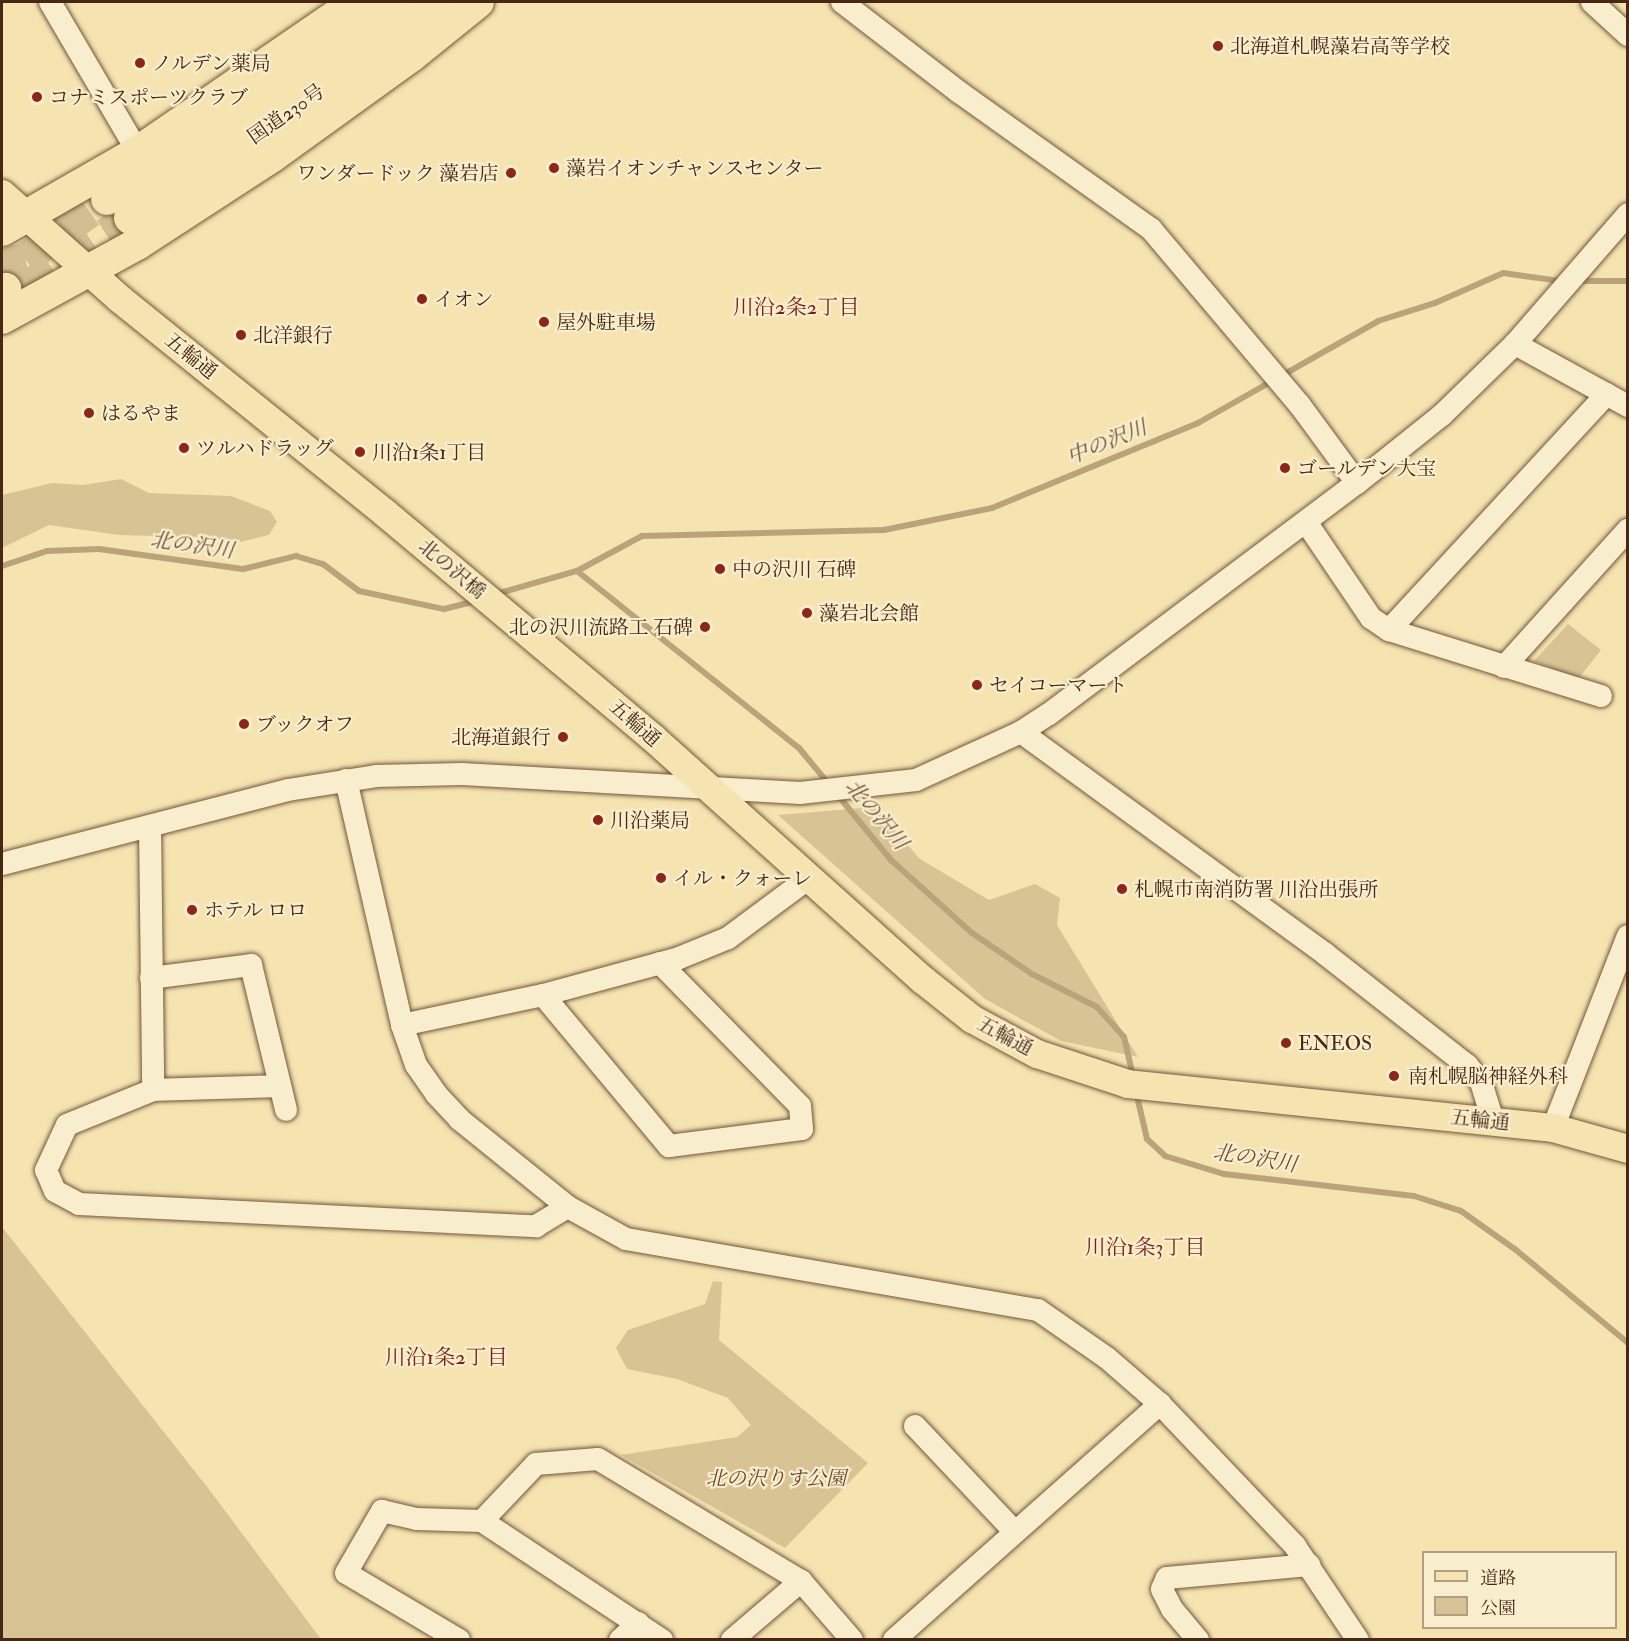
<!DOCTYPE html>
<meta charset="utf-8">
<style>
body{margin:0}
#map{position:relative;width:1629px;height:1641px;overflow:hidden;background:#f5e3b0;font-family:"IM FELL Double Pica","Noto Serif JP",serif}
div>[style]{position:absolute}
.green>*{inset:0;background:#d8c395}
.stream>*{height:6px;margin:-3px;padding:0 3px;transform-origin:3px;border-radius:3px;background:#baa37b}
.highway-tunnel>*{height:32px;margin-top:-16px;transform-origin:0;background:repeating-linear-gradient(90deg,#d2be91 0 32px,transparent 0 48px)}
.roads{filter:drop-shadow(0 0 2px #73573b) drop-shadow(0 0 2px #73573b)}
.minor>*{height:22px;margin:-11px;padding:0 11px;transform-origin:11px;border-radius:11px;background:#f8edcc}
.major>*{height:28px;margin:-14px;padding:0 14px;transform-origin:14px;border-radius:14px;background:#f5e3b0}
.highway>*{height:32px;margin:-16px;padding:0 16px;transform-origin:16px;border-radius:16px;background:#f5e3b0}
.dots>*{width:16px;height:16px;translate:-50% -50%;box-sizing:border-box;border:3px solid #f8edcc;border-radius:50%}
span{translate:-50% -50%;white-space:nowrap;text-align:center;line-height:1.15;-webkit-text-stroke:4.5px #f8edcc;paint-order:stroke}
.poi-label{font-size:20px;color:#482814}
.left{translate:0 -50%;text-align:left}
.right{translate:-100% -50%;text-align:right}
.street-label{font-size:20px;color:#482814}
.park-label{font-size:20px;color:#65472e;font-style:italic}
.neighbourhood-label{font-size:21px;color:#7a1f14}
.water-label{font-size:21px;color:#6a4d33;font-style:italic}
.frame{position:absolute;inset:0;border:3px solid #482814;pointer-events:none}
.legend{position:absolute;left:1422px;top:1551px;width:195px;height:78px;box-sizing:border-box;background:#f8edcc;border:2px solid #b29e82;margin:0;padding:8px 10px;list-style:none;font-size:18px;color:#482814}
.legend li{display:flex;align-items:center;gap:12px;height:30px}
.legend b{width:30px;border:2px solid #b29e82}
</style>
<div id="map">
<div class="green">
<div style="clip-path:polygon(121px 479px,149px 493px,231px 496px,270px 511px,277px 522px,269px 535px,240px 542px,199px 537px,119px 535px,49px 525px,2px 548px,2px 495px,52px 483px,83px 485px)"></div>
<div style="clip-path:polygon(1568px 624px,1601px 650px,1579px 678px,1534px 661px)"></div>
<div style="clip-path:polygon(874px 807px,920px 859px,989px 900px,1035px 884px,1060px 898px,1057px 925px,1138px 1057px,1061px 1041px,985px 999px,778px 815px)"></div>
<div style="clip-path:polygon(2px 1227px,208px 1488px,321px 1639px,2px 1639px)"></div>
<div style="clip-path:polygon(713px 1281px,722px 1282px,719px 1340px,868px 1463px,785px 1548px,621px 1455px,737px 1437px,751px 1425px,728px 1398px,677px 1379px,627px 1369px,616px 1348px,628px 1330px,705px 1304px)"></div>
</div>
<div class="stream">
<div style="left:1577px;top:281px;width:51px"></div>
<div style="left:2px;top:566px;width:47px;rotate:-18.4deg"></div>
<div style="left:47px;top:551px;width:52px;rotate:-2.2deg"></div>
<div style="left:99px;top:549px;width:145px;rotate:7.9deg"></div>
<div style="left:243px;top:569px;width:55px;rotate:-13.8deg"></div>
<div style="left:296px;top:556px;width:28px;rotate:17deg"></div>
<div style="left:323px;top:564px;width:45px;rotate:36.9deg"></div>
<div style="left:359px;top:591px;width:87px;rotate:12deg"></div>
<div style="left:444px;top:609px;width:32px;rotate:-14deg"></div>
<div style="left:577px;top:571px;width:284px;rotate:38.6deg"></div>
<div style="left:799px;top:748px;width:45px;rotate:50.4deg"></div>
<div style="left:496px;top:594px;width:84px;rotate:-15.9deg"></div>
<div style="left:577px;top:571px;width:74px;rotate:-28.3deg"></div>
<div style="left:642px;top:536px;width:242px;rotate:-1.4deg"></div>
<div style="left:884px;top:530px;width:110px;rotate:-11.5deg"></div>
<div style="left:992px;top:508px;width:223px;rotate:-22.4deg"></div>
<div style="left:1198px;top:423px;width:207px;rotate:-29.5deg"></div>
<div style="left:1378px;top:321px;width:60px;rotate:-17.5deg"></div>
<div style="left:1435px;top:303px;width:74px;rotate:-23.8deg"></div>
<div style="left:1503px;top:273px;width:59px;rotate:7.9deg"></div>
<div style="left:836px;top:793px;width:87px;rotate:50.6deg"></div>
<div style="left:891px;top:860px;width:109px;rotate:42deg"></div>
<div style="left:972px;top:933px;width:73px;rotate:34.3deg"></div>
<div style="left:1032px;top:974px;width:73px;rotate:26.9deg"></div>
<div style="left:1097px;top:1007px;width:40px;rotate:48deg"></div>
<div style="left:1124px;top:1037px;width:40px;rotate:77deg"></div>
<div style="left:1136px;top:1092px;width:48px;rotate:76.8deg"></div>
<div style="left:1147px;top:1139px;width:25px;rotate:43deg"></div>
<div style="left:1165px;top:1156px;width:62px;rotate:17deg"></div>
<div style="left:1224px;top:1174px;width:191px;rotate:6.6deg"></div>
<div style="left:1414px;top:1196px;width:49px;rotate:17.7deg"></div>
<div style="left:1461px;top:1211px;width:67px;rotate:35.3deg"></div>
<div style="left:1516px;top:1250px;width:146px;rotate:39.7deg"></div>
</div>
<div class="highway-tunnel">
<div style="left:2px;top:265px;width:24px;rotate:-15deg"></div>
<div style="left:25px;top:259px;width:102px;rotate:-36.2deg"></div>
<div style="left:5px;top:289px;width:21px;rotate:-5deg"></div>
<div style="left:26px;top:287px;width:125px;rotate:-33.6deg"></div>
</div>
<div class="roads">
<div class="minor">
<div style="left:50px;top:2px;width:174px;rotate:59.6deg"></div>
<div style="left:842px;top:2px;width:148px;rotate:37.6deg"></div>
<div style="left:959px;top:92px;width:236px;rotate:35.5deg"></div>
<div style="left:1151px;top:229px;width:229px;rotate:49.8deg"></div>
<div style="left:1299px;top:404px;width:98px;rotate:53.7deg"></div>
<div style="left:1592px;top:2px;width:49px;rotate:42.5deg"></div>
<div style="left:1515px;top:344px;width:129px;rotate:28.8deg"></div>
<div style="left:1306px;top:522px;width:116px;rotate:55.9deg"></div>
<div style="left:1371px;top:618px;width:22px;rotate:34deg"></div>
<div style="left:1389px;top:630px;width:222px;rotate:17.3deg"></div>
<div style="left:1389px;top:630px;width:321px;rotate:-47.3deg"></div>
<div style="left:1504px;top:667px;width:185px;rotate:-47.9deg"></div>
<div style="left:1021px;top:732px;width:375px;rotate:36.1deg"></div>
<div style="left:1324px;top:953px;width:182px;rotate:38.1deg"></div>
<div style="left:1467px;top:1065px;width:22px;rotate:51deg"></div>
<div style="left:1481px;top:1082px;width:41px;rotate:72.9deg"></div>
<div style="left:346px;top:780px;width:251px;rotate:77.1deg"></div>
<div style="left:402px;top:1025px;width:42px;rotate:70.7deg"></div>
<div style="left:416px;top:1065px;width:35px;rotate:55deg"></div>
<div style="left:436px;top:1094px;width:34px;rotate:47deg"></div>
<div style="left:459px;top:1119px;width:140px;rotate:38.9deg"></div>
<div style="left:568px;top:1207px;width:66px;rotate:28.9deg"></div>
<div style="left:626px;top:1239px;width:418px;rotate:9.8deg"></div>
<div style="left:1038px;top:1310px;width:84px;rotate:34.8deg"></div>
<div style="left:1107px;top:1358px;width:70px;rotate:41deg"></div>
<div style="left:1160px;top:1404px;width:196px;rotate:46.4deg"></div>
<div style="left:1295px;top:1546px;width:113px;rotate:56.2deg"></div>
<div style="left:150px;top:826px;width:264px;rotate:89.3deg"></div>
<div style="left:153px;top:1090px;width:93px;rotate:157.9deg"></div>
<div style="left:67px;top:1125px;width:50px;rotate:115deg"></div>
<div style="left:46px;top:1170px;width:23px;rotate:67deg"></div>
<div style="left:55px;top:1191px;width:27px;rotate:28deg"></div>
<div style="left:79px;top:1204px;width:458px;rotate:2.8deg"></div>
<div style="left:536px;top:1226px;width:37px;rotate:-31deg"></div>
<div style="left:2px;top:864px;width:295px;rotate:-14.5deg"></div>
<div style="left:288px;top:790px;width:89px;rotate:-9deg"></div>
<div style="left:376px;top:776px;width:86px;rotate:-1.3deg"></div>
<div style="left:462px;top:774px;width:339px;rotate:3.2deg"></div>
<div style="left:800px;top:793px;width:117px;rotate:-6.4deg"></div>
<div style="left:916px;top:780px;width:115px;rotate:-24.6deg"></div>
<div style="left:1021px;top:732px;width:33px;rotate:-33deg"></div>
<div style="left:1049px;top:714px;width:385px;rotate:-36.9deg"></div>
<div style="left:1357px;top:483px;width:109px;rotate:-38.7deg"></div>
<div style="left:1442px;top:415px;width:102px;rotate:-44.2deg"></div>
<div style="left:1515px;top:344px;width:172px;rotate:-49deg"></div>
<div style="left:151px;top:978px;width:101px;rotate:-7.4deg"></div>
<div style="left:251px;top:965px;width:149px;rotate:76.4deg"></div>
<div style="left:543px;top:995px;width:197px;rotate:50.2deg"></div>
<div style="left:669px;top:1146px;width:134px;rotate:-7.3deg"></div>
<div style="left:802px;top:1129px;width:23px;rotate:-95deg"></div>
<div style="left:800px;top:1106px;width:200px;rotate:-134.4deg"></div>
<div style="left:402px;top:1025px;width:144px;rotate:-12deg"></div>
<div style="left:543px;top:995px;width:141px;rotate:-15.2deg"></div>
<div style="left:679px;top:958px;width:53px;rotate:-22.2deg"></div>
<div style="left:728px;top:938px;width:102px;rotate:-36.6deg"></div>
<div style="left:153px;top:1090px;width:127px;rotate:-1.8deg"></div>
<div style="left:1553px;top:1128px;width:206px;rotate:-68.7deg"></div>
<div style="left:915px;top:1426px;width:144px;rotate:46.7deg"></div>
<div style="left:482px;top:1521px;width:216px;rotate:33.5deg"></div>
<div style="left:459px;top:1640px;width:131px;rotate:-149.3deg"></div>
<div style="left:346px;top:1573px;width:72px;rotate:-59.9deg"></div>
<div style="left:382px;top:1511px;width:36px;rotate:13deg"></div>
<div style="left:417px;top:1519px;width:65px;rotate:1.8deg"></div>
<div style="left:482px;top:1521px;width:79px;rotate:-46.5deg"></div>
<div style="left:536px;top:1464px;width:62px;rotate:-4.6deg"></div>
<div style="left:598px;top:1459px;width:237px;rotate:31deg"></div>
<div style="left:801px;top:1581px;width:78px;rotate:49.2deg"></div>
<div style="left:620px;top:1640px;width:25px;rotate:-43deg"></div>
<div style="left:732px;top:1640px;width:91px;rotate:-40.5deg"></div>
<div style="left:894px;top:1640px;width:356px;rotate:-41.6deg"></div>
<div style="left:1198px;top:1640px;width:40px;rotate:-130deg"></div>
<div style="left:1172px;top:1609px;width:22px;rotate:-117deg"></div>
<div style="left:1162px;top:1589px;width:12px;rotate:-66deg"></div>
<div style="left:1167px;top:1578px;width:143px;rotate:-5.2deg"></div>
</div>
<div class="major">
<div style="left:2px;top:194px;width:159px;rotate:41.7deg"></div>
<div style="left:121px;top:300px;width:339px;rotate:38.9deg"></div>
<div style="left:385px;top:513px;width:350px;rotate:40deg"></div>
<div style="left:653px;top:738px;width:363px;rotate:41.9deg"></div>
<div style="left:923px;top:980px;width:63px;rotate:38.5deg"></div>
<div style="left:972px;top:1019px;width:74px;rotate:28.3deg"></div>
<div style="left:1037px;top:1054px;width:96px;rotate:18.2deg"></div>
<div style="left:1128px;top:1084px;width:427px;rotate:5.9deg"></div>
<div style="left:1553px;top:1128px;width:78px;rotate:15.6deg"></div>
</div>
<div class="highway">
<div style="left:107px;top:199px;width:176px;rotate:-32.7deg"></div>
<div style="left:255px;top:104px;width:172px;rotate:-36.5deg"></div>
<div style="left:130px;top:218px;width:201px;rotate:-33.5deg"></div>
<div style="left:298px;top:107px;width:174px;rotate:-37.1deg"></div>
<div style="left:2px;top:230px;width:157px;rotate:-29.8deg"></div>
<div style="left:138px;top:152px;width:265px;rotate:-34.5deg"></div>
<div style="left:2px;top:291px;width:4px;rotate:-34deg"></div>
<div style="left:2px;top:318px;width:154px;rotate:-28.7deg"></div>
<div style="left:137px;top:244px;width:160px;rotate:-33deg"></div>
<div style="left:271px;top:157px;width:173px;rotate:-35.8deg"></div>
<div style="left:411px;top:56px;width:86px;rotate:-38.9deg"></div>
</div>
</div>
<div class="dots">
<div style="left:1218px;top:46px;background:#8f2418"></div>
<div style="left:140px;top:63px;background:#8f2418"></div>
<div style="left:37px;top:97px;background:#8f2418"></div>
<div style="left:554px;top:168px;background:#8f2418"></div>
<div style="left:511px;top:173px;background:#8f2418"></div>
<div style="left:422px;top:299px;background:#8f2418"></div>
<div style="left:544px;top:322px;background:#8f2418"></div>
<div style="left:241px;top:335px;background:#8f2418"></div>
<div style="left:89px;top:413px;background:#8f2418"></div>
<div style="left:184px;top:448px;background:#8f2418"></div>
<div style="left:360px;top:452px;background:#8f2418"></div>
<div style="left:1285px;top:468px;background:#8f2418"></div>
<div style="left:720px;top:569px;background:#8f2418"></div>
<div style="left:807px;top:613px;background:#8f2418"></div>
<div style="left:705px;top:627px;background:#8f2418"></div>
<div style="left:977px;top:685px;background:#8f2418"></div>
<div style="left:244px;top:724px;background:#8f2418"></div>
<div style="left:563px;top:737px;background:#8f2418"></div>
<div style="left:598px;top:820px;background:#8f2418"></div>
<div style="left:661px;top:878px;background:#8f2418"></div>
<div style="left:1122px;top:889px;background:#8f2418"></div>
<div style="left:192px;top:910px;background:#8f2418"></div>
<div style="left:1286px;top:1043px;background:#8f2418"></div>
<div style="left:1394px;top:1076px;background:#8f2418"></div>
</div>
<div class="poi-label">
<span class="left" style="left:1230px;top:46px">北海道札幌藻岩高等学校</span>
<span class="left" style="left:152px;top:63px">ノルデン薬局</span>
<span class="left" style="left:49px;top:97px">コナミスポーツクラブ</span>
<span class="left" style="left:566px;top:168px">藻岩イオンチャンスセンター</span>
<span class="right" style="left:499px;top:173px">ワンダードック 藻岩店</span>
<span class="left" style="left:434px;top:299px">イオン</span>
<span class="left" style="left:556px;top:322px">屋外駐車場</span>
<span class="left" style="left:253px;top:335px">北洋銀行</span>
<span class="left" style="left:101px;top:413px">はるやま</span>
<span class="left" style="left:196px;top:448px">ツルハドラッグ</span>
<span class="left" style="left:372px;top:452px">川沿1条1丁目</span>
<span class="left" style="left:1297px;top:468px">ゴールデン大宝</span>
<span class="left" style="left:732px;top:569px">中の沢川 石碑</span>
<span class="left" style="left:819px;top:613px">藻岩北会館</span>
<span class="right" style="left:693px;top:627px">北の沢川流路工 石碑</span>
<span class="left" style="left:989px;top:685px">セイコーマート</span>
<span class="left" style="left:256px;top:724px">ブックオフ</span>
<span class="right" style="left:551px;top:737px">北海道銀行</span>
<span class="left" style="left:610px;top:820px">川沿薬局</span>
<span class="left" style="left:673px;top:878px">イル・クォーレ</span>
<span class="left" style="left:1134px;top:889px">札幌市南消防署 川沿出張所</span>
<span class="left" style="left:204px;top:910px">ホテル ロロ</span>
<span class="left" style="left:1298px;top:1043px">ENEOS</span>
<span class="left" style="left:1408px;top:1076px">南札幌脳神経外科</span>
</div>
<div class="street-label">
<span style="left:286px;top:114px;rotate:-35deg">国道230号</span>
<span style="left:191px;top:356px;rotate:39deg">五輪通</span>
<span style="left:452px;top:569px;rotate:40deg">北の沢橋</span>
<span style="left:635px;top:723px;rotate:41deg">五輪通</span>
<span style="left:1005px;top:1036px;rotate:28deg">五輪通</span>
<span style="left:1480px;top:1120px;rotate:6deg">五輪通</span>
</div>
<div class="park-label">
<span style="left:776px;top:1478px">北の沢りす公園</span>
</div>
<div class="neighbourhood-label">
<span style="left:796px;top:308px">川沿2条2丁目</span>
<span style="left:1145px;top:1248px">川沿1条3丁目</span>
<span style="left:446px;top:1358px">川沿1条2丁目</span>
</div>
<div class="water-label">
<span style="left:1107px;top:443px;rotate:-22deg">中の沢川</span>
<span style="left:192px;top:546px;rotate:8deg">北の沢川</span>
<span style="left:876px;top:815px;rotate:50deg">北の沢川</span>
<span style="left:1255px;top:1159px;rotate:9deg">北の沢川</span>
</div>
<div class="frame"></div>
<ul class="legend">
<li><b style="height:8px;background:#f5e3b0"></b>道路</li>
<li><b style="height:16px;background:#d8c395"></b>公園</li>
</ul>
</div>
